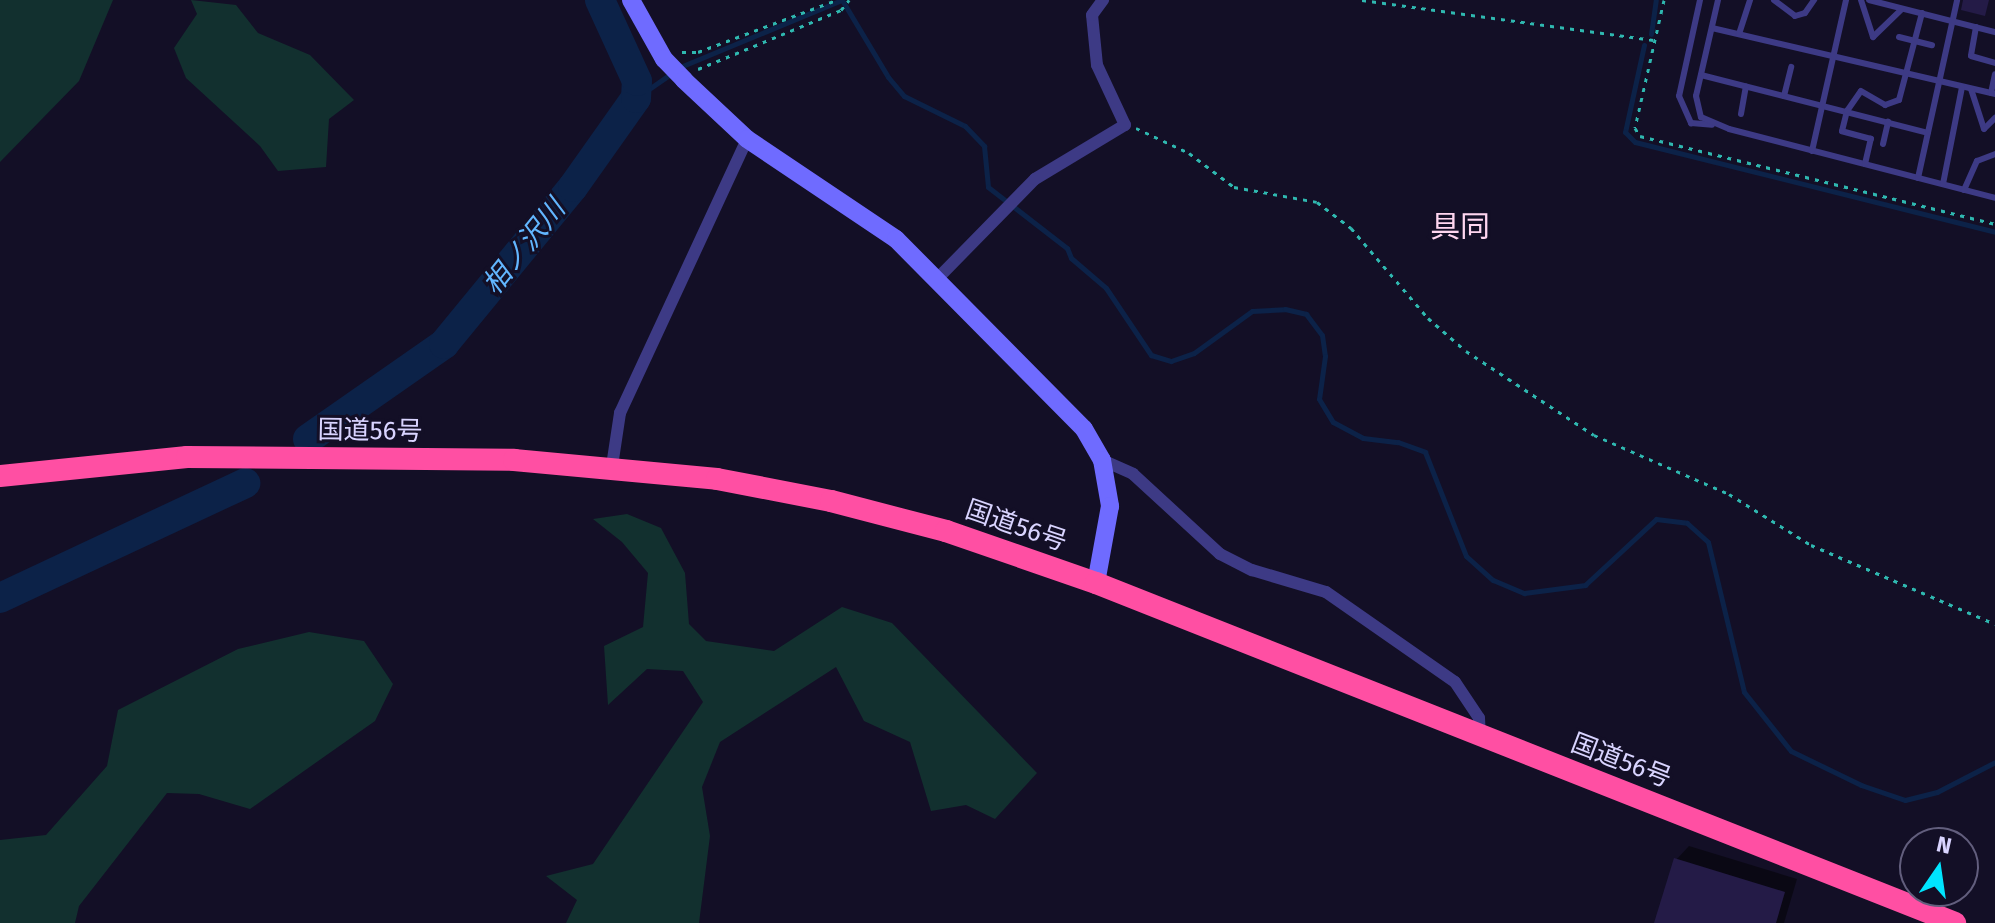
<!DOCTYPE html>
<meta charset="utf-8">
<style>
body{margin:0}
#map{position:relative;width:1995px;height:923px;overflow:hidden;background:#130f26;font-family:"Fira Sans","Noto Sans JP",sans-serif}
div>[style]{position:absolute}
.green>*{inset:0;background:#12302f}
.shadow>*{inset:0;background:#0007}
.stream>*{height:5px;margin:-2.5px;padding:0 2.5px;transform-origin:2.5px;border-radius:2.5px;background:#0c2248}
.river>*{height:30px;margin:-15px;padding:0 15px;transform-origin:15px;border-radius:15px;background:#0c2248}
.building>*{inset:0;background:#241b47}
.path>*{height:3px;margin-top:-1.5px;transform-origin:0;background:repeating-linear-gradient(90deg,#2fb8b0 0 4px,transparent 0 10px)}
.lane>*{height:6px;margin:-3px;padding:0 3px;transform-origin:3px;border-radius:3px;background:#3d3a85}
.street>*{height:12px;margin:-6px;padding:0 6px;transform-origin:6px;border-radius:6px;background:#3d3a85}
.secondary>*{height:18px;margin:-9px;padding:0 9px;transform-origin:9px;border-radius:9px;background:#6f6bff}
.highway>*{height:22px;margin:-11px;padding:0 11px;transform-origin:11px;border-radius:11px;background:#ff4fa3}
span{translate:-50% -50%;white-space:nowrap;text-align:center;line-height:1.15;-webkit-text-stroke:6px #130f26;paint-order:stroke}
.street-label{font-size:26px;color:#d9d4ff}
.water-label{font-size:28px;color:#62b6ff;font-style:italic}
.quarter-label{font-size:30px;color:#ffd6f0}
.north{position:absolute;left:1899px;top:827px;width:80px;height:80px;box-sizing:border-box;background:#130f26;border:2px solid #625e7d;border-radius:50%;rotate:13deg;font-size:22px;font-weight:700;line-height:32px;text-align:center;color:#d9d4ff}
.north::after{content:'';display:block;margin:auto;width:28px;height:36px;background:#00e5ff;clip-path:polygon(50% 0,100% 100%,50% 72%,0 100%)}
</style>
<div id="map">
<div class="green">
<div style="clip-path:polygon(0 0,113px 0,79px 81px,0 162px)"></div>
<div style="clip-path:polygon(191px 0,236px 5px,258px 33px,310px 55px,354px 100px,329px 119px,326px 167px,278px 171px,260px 146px,186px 78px,174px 48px,197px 14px)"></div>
<div style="clip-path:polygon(627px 514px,661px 528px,685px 573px,689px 624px,706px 641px,774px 651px,842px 607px,892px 623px,1037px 773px,995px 819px,966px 805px,931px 811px,910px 742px,864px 721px,836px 667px,720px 742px,702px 787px,710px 836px,699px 923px,566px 923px,577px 900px,546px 876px,593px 864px,703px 702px,683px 671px,647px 669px,608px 705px,604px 646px,643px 627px,648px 573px,622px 542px,593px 519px)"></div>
<div style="clip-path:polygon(309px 632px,364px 641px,393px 684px,375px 721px,250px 809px,199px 794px,167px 793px,79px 906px,75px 923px,0 923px,0 840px,46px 835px,107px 766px,118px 710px,238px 649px)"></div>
</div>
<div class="shadow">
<div style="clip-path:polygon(1689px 846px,1797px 879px,1784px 923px,1656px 923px,1676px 860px)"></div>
</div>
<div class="stream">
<div style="left:842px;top:0;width:90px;rotate:59.1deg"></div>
<div style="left:888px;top:77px;width:25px;rotate:50deg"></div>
<div style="left:904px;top:96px;width:68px;rotate:26.2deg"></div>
<div style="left:965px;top:126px;width:28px;rotate:46deg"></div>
<div style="left:984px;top:146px;width:41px;rotate:84.4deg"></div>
<div style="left:988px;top:187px;width:100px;rotate:37.7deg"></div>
<div style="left:1067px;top:248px;width:11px;rotate:68deg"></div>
<div style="left:1071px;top:258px;width:46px;rotate:40.6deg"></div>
<div style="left:1106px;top:288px;width:81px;rotate:56.1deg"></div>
<div style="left:1151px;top:355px;width:21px;rotate:17deg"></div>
<div style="left:1171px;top:361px;width:24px;rotate:-19deg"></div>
<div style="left:1194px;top:353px;width:72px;rotate:-35.9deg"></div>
<div style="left:1252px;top:311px;width:33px;rotate:-3deg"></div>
<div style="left:1285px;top:309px;width:22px;rotate:13deg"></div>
<div style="left:1306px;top:314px;width:26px;rotate:53deg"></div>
<div style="left:1322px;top:335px;width:21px;rotate:82deg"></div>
<div style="left:1325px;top:356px;width:43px;rotate:97.9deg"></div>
<div style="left:1319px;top:399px;width:27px;rotate:59deg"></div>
<div style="left:1333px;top:422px;width:34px;rotate:28deg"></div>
<div style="left:1363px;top:438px;width:35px;rotate:7deg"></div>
<div style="left:1398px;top:442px;width:29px;rotate:20deg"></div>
<div style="left:1425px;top:452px;width:112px;rotate:68.5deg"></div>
<div style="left:1466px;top:556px;width:36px;rotate:42deg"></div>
<div style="left:1493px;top:580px;width:34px;rotate:23deg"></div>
<div style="left:1524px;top:593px;width:62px;rotate:-7.5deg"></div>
<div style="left:1585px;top:585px;width:97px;rotate:-42.9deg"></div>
<div style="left:1656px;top:519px;width:31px;rotate:7deg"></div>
<div style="left:1687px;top:523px;width:28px;rotate:42deg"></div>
<div style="left:1708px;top:542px;width:154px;rotate:76.5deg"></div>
<div style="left:1744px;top:692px;width:75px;rotate:51.5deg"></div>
<div style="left:1791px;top:751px;width:78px;rotate:25.9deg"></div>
<div style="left:1861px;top:785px;width:46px;rotate:18.8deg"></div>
<div style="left:1905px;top:800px;width:33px;rotate:-14deg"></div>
<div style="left:1937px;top:792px;width:65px;rotate:-27.3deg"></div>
<div style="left:1651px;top:34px;width:34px;rotate:-82deg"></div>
<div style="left:1644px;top:45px;width:89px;rotate:102.3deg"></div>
<div style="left:1625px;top:132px;width:14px;rotate:45deg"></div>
<div style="left:1635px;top:142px;width:371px;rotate:14deg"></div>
<div style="left:680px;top:67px;width:175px;rotate:-22.5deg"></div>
<div style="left:636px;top:98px;width:44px;rotate:-34.8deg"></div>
</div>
<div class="river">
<div style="left:308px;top:439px;width:166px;rotate:-34.9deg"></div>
<div style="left:444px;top:344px;width:203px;rotate:-50.6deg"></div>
<div style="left:573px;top:187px;width:109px;rotate:-54.7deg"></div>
<div style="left:636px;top:98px;width:17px;rotate:-87deg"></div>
<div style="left:637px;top:81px;width:89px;rotate:-114.6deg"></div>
<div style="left:0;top:598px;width:271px;rotate:-25.1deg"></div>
</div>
<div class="building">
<div style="clip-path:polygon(1963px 0,1989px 0,1985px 16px,1961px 10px)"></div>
<div style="clip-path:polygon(1674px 858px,1785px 892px,1776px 923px,1654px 923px)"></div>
</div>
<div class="path">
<div style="left:1362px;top:0;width:296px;rotate:7.8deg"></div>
<div style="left:1664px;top:0;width:131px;rotate:102.8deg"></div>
<div style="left:1635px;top:128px;width:9px;rotate:58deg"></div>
<div style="left:1640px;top:136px;width:366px;rotate:13.9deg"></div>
<div style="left:682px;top:52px;width:16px"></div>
<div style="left:698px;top:52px;width:147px;rotate:-20.6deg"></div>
<div style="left:698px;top:69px;width:155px;rotate:-22.4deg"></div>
<div style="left:841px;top:10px;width:13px;rotate:-51deg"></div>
<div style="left:1136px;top:128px;width:59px;rotate:25.3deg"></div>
<div style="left:1189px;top:153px;width:56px;rotate:37.1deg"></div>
<div style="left:1234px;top:187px;width:84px;rotate:10.2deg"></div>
<div style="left:1317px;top:202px;width:43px;rotate:37.4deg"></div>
<div style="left:1351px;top:228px;width:118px;rotate:49.5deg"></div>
<div style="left:1428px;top:318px;width:50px;rotate:41deg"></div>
<div style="left:1466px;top:351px;width:153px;rotate:33.3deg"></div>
<div style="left:1594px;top:435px;width:147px;rotate:23.6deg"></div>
<div style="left:1729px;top:494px;width:97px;rotate:31.9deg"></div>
<div style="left:1811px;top:545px;width:200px;rotate:23.2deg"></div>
</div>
<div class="lane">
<div style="left:1700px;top:0;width:98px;rotate:102.3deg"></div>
<div style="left:1679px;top:96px;width:30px;rotate:66deg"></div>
<div style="left:1691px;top:123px;width:21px;rotate:5deg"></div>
<div style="left:1718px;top:0;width:98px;rotate:102.9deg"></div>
<div style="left:1696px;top:96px;width:22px;rotate:77deg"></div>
<div style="left:1701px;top:117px;width:30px;rotate:23deg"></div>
<div style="left:1729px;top:129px;width:275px;rotate:14.5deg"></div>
<div style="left:1774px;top:0;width:26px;rotate:37deg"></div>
<div style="left:1795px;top:16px;width:10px;rotate:-17deg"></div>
<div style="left:1805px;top:13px;width:16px;rotate:-55deg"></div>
<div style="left:1861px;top:0;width:39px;rotate:72deg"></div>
<div style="left:1873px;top:37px;width:40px;rotate:-44deg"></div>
<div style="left:1869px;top:0;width:130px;rotate:14.3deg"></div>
<div style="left:1976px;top:27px;width:29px;rotate:100deg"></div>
<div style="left:1971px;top:56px;width:25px;rotate:16deg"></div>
<div style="left:1712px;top:28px;width:291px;rotate:13.1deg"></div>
<div style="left:1739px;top:34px;width:36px;rotate:-72deg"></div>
<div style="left:1899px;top:37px;width:34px;rotate:14deg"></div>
<div style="left:1701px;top:75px;width:234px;rotate:14.3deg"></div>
<div style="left:1971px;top:89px;width:42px;rotate:72deg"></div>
<div style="left:1984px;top:129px;width:16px;rotate:-45deg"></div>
<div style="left:1991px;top:93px;width:19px;rotate:-78deg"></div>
<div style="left:1784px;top:96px;width:30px;rotate:-76deg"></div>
<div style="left:1741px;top:114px;width:28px;rotate:-80deg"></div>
<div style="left:1883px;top:144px;width:23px;rotate:-77deg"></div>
<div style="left:1812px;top:151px;width:155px;rotate:-77.3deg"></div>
<div style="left:1865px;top:164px;width:26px;rotate:-77deg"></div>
<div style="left:1871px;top:139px;width:30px;rotate:-165deg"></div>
<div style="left:1842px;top:131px;width:21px;rotate:-76deg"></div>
<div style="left:1847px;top:111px;width:24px;rotate:-55deg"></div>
<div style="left:1861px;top:91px;width:28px;rotate:30deg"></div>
<div style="left:1885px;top:105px;width:15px;rotate:-20deg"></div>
<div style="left:1899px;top:100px;width:90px;rotate:-75.2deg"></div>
<div style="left:1918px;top:178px;width:182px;rotate:-77.6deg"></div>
<div style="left:1943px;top:184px;width:99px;rotate:-78.9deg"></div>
<div style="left:1964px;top:190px;width:32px;rotate:-66deg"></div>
<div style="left:1977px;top:161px;width:19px;rotate:-21deg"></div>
</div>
<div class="street">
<div style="left:939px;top:277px;width:137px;rotate:-45.6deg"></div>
<div style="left:1035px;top:179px;width:105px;rotate:-31deg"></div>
<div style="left:1125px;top:125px;width:66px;rotate:-115deg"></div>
<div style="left:1097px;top:65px;width:50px;rotate:-95.7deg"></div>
<div style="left:1092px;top:15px;width:19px;rotate:-54deg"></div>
<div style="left:1102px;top:460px;width:34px;rotate:24deg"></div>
<div style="left:1133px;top:474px;width:118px;rotate:42.6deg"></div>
<div style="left:1220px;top:554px;width:36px;rotate:27deg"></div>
<div style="left:1252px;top:570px;width:77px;rotate:16.6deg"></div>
<div style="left:1326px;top:592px;width:157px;rotate:34.9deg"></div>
<div style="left:1455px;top:682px;width:43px;rotate:56.3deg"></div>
<div style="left:1479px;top:718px;width:18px;rotate:87deg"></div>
<div style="left:612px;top:466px;width:54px;rotate:-81.4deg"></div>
<div style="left:620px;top:413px;width:302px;rotate:-65.1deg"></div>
</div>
<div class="secondary">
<div style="left:631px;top:0;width:68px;rotate:60.8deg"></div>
<div style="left:664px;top:59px;width:29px;rotate:46deg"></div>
<div style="left:684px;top:80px;width:86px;rotate:43.1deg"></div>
<div style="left:747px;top:139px;width:179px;rotate:33.9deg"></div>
<div style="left:896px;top:239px;width:267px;rotate:45.3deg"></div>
<div style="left:1084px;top:429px;width:36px;rotate:60deg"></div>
<div style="left:1102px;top:460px;width:47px;rotate:80.1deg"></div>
<div style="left:1110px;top:506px;width:78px;rotate:100.3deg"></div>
</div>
<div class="highway">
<div style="left:0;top:476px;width:188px;rotate:-5.8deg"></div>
<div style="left:187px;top:457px;width:327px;rotate:0.5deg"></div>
<div style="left:514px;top:460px;width:204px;rotate:5.3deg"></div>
<div style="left:717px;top:479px;width:116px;rotate:10.9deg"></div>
<div style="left:831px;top:501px;width:119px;rotate:14.6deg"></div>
<div style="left:946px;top:531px;width:159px;rotate:19.1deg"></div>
<div style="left:1096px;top:583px;width:924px;rotate:21.59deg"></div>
</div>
<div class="street-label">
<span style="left:370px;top:431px;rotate:1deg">国道56号</span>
<span style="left:1016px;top:526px;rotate:19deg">国道56号</span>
<span style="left:1621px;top:761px;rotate:21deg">国道56号</span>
</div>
<div class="water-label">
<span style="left:524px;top:247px;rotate:-51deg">相ノ沢川</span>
</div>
<div class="quarter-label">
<span style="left:1460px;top:227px">具同</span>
</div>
<div class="north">N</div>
</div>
